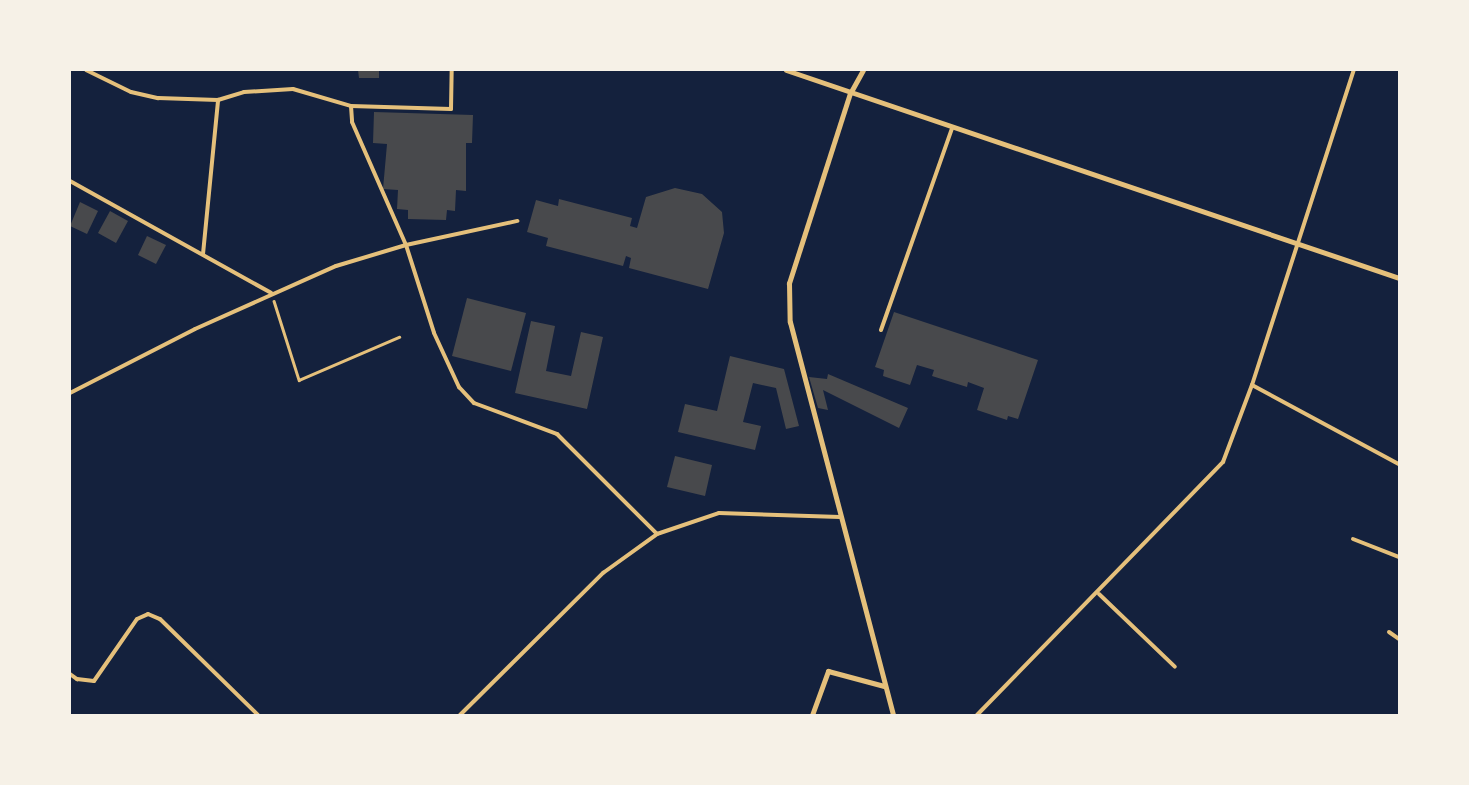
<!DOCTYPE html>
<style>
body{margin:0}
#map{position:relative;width:1469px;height:785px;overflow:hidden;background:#14213d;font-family:"Fira Sans Condensed",sans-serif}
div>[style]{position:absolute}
.building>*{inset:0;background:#48494c}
.path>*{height:2.5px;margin:-1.25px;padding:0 1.25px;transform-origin:1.25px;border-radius:1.25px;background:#e5c07b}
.service>*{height:4px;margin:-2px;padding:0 2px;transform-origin:2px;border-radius:2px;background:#e5c07b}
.minor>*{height:5px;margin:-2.5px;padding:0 2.5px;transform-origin:2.5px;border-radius:2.5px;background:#e5c07b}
span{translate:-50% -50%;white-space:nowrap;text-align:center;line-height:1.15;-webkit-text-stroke:4px #f6f1e7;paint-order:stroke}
.frame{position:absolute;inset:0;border:71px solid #f6f1e7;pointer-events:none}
</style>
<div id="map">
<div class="building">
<div style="clip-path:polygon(358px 70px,379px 70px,379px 78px,359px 78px)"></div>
<div style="clip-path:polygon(374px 112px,473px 115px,472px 143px,466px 143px,466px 191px,456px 190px,455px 211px,447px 210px,446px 220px,408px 219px,408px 210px,397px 209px,398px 190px,383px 189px,387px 144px,373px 143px)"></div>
<div style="clip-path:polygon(675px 188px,702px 194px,722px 212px,724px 233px,708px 289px,629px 268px,631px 258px,626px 256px,623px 266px,546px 246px,548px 238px,527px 232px,536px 200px,558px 206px,559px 199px,632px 218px,630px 226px,637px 228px,646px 197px)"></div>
<div style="clip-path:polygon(80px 202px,98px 211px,87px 234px,70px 226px)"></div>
<div style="clip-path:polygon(110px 211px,128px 221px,116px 243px,98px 233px)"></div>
<div style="clip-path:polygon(147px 236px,166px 245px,156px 264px,138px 255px)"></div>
<div style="clip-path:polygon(467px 298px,526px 313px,511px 371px,452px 356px)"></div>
<div style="clip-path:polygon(894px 312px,1038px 360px,1018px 419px,1008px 416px,1007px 420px,977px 410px,984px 388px,968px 382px,967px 387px,932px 376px,934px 370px,917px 365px,910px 385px,883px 376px,884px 370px,875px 367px)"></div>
<div style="clip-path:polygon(531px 321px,555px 326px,546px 371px,571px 376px,581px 332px,603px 337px,587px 409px,515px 393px)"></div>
<div style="clip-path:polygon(730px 356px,784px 369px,799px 426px,786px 429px,776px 388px,753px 383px,743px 422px,761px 426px,755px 450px,678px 432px,685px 404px,717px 411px)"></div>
<div style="clip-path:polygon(828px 374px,908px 408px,899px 428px,823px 390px,828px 410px,818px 408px,809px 377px,827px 379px)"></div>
<div style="clip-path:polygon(675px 456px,712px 465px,705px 496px,667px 487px)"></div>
</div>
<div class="path">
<div style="left:274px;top:301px;width:83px;rotate:72.4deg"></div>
<div style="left:299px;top:380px;width:109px;rotate:-23.3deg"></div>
</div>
<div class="service">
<div style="left:86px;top:70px;width:50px;rotate:26.1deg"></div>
<div style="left:131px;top:92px;width:28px;rotate:13deg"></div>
<div style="left:158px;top:98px;width:60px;rotate:1.9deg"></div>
<div style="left:218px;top:100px;width:27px;rotate:-17deg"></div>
<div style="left:244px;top:92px;width:49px;rotate:-3.5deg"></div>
<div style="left:293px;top:89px;width:60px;rotate:16.3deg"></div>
<div style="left:351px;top:106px;width:100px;rotate:1.7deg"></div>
<div style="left:451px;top:109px;width:39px;rotate:-89deg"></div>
<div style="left:351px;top:106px;width:16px;rotate:86deg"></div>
<div style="left:352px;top:122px;width:134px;rotate:66.3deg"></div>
<div style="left:406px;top:245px;width:92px;rotate:72.3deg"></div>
<div style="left:434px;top:333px;width:60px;rotate:65.2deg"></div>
<div style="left:459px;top:387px;width:22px;rotate:47deg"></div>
<div style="left:474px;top:403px;width:89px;rotate:20.5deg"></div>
<div style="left:557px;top:434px;width:141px;rotate:45deg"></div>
<div style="left:70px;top:181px;width:230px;rotate:29.1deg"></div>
<div style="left:203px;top:254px;width:155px;rotate:-84.4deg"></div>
<div style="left:881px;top:330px;width:214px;rotate:-70.6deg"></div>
<div style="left:1252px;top:385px;width:167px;rotate:28.3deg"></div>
<div style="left:70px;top:393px;width:140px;rotate:-27.1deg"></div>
<div style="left:195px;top:329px;width:154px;rotate:-24.1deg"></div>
<div style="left:336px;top:266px;width:73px;rotate:-16.7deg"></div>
<div style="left:406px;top:245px;width:114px;rotate:-12.2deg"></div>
<div style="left:1353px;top:539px;width:49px;rotate:21.4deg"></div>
<div style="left:1099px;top:594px;width:105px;rotate:43.8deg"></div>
<div style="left:1389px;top:632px;width:12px;rotate:35deg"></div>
<div style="left:70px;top:674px;width:9px;rotate:36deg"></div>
<div style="left:77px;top:679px;width:17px;rotate:7deg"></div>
<div style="left:94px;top:681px;width:75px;rotate:-55.3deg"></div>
<div style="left:137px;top:619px;width:12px;rotate:-24deg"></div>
<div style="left:148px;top:614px;width:13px;rotate:23deg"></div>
<div style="left:160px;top:619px;width:137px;rotate:44.4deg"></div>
<div style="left:460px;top:715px;width:202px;rotate:-44.8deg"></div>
<div style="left:603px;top:573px;width:67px;rotate:-35.8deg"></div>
<div style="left:657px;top:534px;width:65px;rotate:-18.7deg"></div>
<div style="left:719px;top:513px;width:121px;rotate:1.9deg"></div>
<div style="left:977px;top:715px;width:353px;rotate:-45.8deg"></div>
<div style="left:1223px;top:462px;width:82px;rotate:-69.4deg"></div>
<div style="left:1252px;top:385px;width:331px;rotate:-72.1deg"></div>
</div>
<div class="minor">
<div style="left:786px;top:70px;width:647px;rotate:18.74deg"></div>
<div style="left:863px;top:70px;width:26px;rotate:119deg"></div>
<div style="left:850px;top:93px;width:200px;rotate:107.8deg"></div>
<div style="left:789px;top:283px;width:39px;rotate:89deg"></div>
<div style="left:790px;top:322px;width:406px;rotate:75.3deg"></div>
<div style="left:812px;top:715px;width:47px;rotate:-70deg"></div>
<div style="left:828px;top:671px;width:58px;rotate:15deg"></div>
</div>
<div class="frame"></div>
</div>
